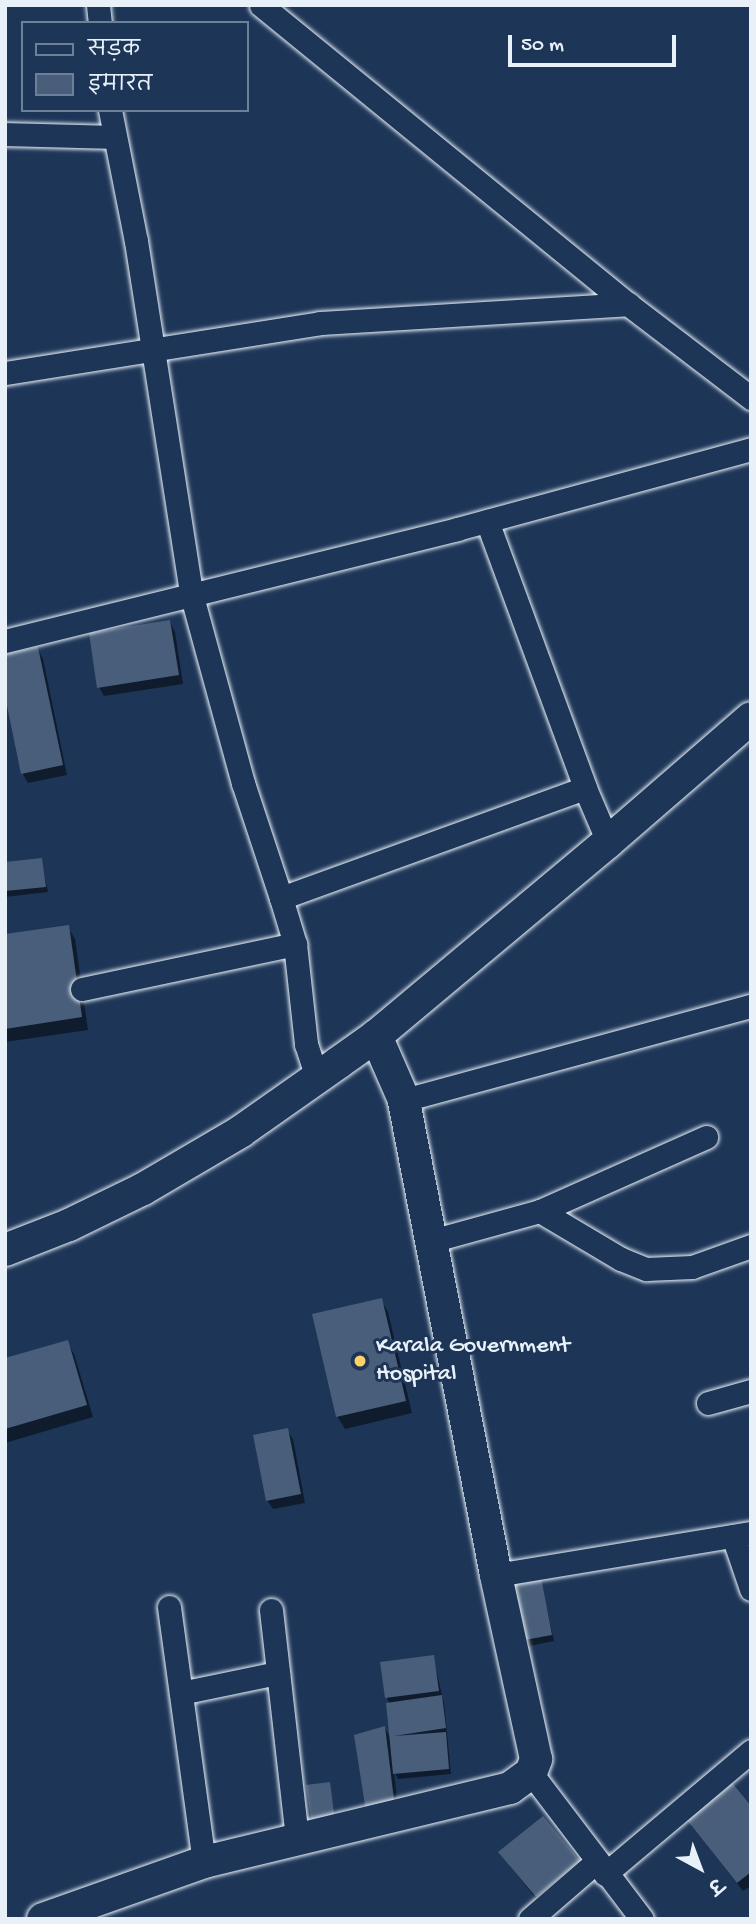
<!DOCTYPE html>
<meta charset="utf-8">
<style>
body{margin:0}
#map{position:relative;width:756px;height:1924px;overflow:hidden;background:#1d3557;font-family:"Gochi Hand","Playpen Sans Deva",sans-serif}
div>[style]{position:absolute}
.shadow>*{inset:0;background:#0007}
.building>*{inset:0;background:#495e7a}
.roads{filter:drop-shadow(0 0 2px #e8f1f8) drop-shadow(0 0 2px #e8f1f8)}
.street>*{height:23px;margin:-11.5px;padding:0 11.5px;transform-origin:11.5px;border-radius:11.5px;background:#1d3557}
.secondary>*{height:32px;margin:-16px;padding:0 16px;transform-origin:16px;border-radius:16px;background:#1d3557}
.dots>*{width:19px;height:19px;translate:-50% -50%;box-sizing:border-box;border:4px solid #1d3557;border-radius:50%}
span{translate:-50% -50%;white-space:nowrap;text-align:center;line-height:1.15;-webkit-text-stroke:6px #1d3557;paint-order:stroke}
.poi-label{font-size:24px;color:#e8f1f8}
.left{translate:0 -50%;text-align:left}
.frame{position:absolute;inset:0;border:7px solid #e8f1f8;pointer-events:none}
.legend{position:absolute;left:21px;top:21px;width:228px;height:91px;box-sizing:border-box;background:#1d3557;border:2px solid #6e8097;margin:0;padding:9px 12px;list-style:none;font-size:21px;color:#e8f1f8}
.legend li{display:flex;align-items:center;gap:14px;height:35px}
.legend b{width:35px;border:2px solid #6e8097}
.north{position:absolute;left:665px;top:1833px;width:70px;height:70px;-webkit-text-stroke:5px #1d3557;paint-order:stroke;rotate:139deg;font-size:19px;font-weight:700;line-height:28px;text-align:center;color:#e8f1f8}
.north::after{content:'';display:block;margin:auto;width:24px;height:32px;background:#e8f1f8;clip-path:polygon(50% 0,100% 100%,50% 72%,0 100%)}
.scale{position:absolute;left:508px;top:35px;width:168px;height:32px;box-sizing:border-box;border:4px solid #e8f1f8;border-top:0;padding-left:9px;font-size:21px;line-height:24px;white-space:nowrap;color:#e8f1f8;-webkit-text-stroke:5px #1d3557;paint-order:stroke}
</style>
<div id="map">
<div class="shadow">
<div style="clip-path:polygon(170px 622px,175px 632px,183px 684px,104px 696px,99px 687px)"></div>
<div style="clip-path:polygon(38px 649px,43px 659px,67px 775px,28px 783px,23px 774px,5px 688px)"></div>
<div style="clip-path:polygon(41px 860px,48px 892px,5px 897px,5px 864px)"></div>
<div style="clip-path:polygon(68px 927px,75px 939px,88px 1030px,5px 1042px,5px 936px)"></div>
<div style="clip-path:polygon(381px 1300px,388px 1312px,412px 1413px,345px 1429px,337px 1416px)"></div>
<div style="clip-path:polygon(67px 1342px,74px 1354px,93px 1417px,5px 1443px,5px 1360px)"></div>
<div style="clip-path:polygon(287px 1430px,293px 1439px,305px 1503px,273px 1509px,267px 1500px)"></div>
<div style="clip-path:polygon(540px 1579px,554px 1641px,524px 1647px)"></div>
<div style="clip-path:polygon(433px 1657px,444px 1703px,451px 1774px,398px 1779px,394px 1771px,399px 1818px,373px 1821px,385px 1728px,391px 1740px,390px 1705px,387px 1698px)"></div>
<div style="clip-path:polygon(329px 1784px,337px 1826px,317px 1829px)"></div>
<div style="clip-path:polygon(751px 1809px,751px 1886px,743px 1891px,691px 1825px)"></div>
<div style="clip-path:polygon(542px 1818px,584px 1871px,542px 1906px,506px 1861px)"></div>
</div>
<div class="building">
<div style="clip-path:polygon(170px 620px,179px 675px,97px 688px,89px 633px)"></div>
<div style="clip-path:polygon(38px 647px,63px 765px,21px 774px,5px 696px,5px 654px)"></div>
<div style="clip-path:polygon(42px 858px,46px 887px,5px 891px,5px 862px)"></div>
<div style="clip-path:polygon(69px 925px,82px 1017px,5px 1029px,5px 934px)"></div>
<div style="clip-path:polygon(382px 1298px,406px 1401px,336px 1417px,312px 1314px)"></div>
<div style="clip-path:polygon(68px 1340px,87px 1405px,5px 1429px,5px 1358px)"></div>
<div style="clip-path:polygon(288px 1428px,301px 1494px,266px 1501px,253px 1435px)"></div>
<div style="clip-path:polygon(541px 1577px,552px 1635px,519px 1641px,508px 1584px)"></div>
<div style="clip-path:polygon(434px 1655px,439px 1691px,385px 1698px,380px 1662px)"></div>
<div style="clip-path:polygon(442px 1695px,446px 1728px,394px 1736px,446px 1732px,449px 1769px,393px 1774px,386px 1703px)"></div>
<div style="clip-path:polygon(385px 1726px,395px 1808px,366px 1812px,354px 1735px)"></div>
<div style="clip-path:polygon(729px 1779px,751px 1806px,751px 1872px,737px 1883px,683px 1815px)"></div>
<div style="clip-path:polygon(330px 1782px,335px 1820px,312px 1824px,306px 1785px)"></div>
<div style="clip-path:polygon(543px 1816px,580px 1861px,536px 1897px,498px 1852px)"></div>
</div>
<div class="roads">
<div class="street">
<div style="left:98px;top:5px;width:18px;rotate:84deg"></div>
<div style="left:261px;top:5px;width:473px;rotate:39.2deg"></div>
<div style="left:628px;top:304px;width:155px;rotate:37.4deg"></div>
<div style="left:110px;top:110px;width:134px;rotate:78.8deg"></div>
<div style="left:136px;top:241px;width:356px;rotate:81.1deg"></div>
<div style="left:191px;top:593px;width:197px;rotate:74.7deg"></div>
<div style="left:243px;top:783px;width:121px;rotate:71.7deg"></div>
<div style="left:281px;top:898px;width:323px;rotate:-19.9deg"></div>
<div style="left:5px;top:134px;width:109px;rotate:1.6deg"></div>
<div style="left:5px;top:373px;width:319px;rotate:-9deg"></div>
<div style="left:320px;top:323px;width:309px;rotate:-3.5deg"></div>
<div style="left:487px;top:521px;width:284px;rotate:69.8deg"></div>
<div style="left:585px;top:788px;width:59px;rotate:66.9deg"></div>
<div style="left:5px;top:641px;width:466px;rotate:-13.9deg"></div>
<div style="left:457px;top:529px;width:305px;rotate:-15.2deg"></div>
<div style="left:295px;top:944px;width:101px;rotate:83.7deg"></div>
<div style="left:306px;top:1044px;width:36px;rotate:72deg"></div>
<div style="left:82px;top:989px;width:218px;rotate:-11.9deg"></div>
<div style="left:295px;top:944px;width:48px;rotate:-106.9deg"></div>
<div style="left:404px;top:1100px;width:360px;rotate:-15.2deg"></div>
<div style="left:540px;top:1211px;width:94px;rotate:30.7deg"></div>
<div style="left:621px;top:1259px;width:27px;rotate:22deg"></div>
<div style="left:646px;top:1269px;width:46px;rotate:-2.5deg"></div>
<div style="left:692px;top:1267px;width:63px;rotate:-19.6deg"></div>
<div style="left:431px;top:1241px;width:113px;rotate:-15.4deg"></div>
<div style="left:540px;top:1211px;width:182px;rotate:-24deg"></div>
<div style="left:708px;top:1403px;width:45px;rotate:-15.6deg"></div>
<div style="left:733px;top:1536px;width:56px;rotate:71.2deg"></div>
<div style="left:496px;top:1575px;width:258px;rotate:-9.4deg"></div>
<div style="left:169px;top:1607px;width:257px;rotate:82.2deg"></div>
<div style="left:271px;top:1610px;width:230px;rotate:83.5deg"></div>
<div style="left:181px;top:1693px;width:99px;rotate:-11.7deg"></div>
<div style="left:531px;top:1773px;width:183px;rotate:52.8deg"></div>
<div style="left:605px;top:1874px;width:191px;rotate:-40.1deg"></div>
<div style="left:530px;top:1919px;width:87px;rotate:-40.8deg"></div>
</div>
<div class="secondary">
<div style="left:5px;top:1250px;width:69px;rotate:-21.3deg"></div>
<div style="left:69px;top:1225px;width:82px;rotate:-25.9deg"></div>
<div style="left:143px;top:1189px;width:113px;rotate:-30.4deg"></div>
<div style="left:240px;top:1132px;width:120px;rotate:-35.1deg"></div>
<div style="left:338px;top:1063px;width:47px;rotate:-35.4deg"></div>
<div style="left:376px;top:1036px;width:302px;rotate:-39.9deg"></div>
<div style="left:608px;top:842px;width:189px;rotate:-40.9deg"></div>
<div style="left:43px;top:1919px;width:171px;rotate:-19.5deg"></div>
<div style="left:204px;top:1862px;width:315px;rotate:-13.6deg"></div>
<div style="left:510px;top:1788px;width:26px;rotate:-36deg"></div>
<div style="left:531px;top:1773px;width:15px;rotate:-70deg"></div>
<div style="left:536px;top:1759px;width:188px;rotate:-102.3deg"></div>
<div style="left:496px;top:1575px;width:484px;rotate:-101deg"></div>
<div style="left:404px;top:1100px;width:70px;rotate:-113.6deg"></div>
</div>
</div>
<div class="dots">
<div style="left:360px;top:1361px;background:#ffd166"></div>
</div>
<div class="poi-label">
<span class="left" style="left:376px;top:1361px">Karala Government<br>Hospital</span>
</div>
<div class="frame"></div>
<ul class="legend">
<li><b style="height:9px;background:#1d3557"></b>सड़क</li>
<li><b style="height:19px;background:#495e7a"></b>इमारत</li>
</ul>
<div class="north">उ</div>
<div class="scale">50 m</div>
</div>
